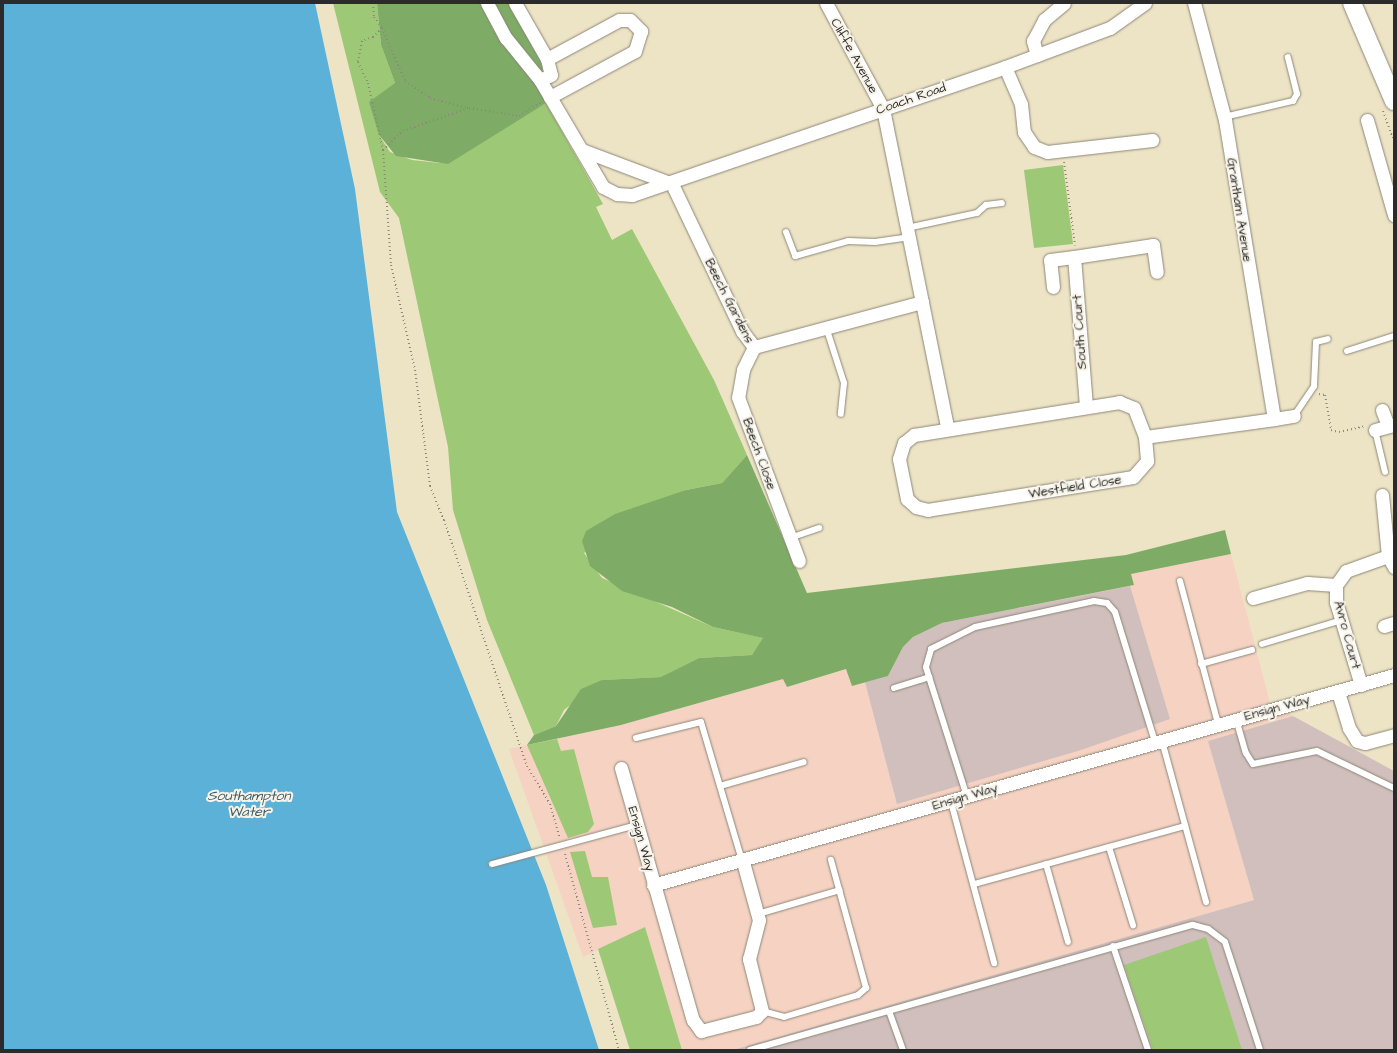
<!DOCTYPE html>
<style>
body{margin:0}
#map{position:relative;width:1397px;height:1053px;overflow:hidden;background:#ede3c5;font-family:"Architects Daughter",sans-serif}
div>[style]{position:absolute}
.built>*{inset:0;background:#f5d2c2}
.industrial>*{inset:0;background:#d1bfbd}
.green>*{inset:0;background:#9dc875}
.forest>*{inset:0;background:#7eac66}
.water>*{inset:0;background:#5cb1d8}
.path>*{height:2px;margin-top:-1px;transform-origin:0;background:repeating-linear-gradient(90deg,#8c8778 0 1px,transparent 0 4px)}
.roads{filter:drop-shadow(0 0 1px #8c8778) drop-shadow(0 0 1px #8c8778)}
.lane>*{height:6px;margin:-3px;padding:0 3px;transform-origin:3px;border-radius:3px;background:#fff}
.street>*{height:13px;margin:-6.5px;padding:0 6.5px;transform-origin:6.5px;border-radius:6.5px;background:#fff}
.secondary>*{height:18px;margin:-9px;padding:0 9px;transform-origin:9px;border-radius:9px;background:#fff}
span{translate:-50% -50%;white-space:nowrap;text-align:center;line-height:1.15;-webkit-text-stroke:4px #f7f3e8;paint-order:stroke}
.street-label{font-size:13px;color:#2b2b2b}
.water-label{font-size:14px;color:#3c5a68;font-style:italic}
.frame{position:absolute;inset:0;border:4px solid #2b2b2b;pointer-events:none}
</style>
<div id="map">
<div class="built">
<div style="clip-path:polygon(1231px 554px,1270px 703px,1293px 716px,1208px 741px,1254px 900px,733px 1050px,682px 1050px,645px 927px,583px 957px,509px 749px,621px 725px,783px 679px,788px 687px,847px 669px,852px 686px,888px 676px,903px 647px,1134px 585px,1131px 574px)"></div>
</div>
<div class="industrial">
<div style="clip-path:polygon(1130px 586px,1170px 719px,1081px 750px,897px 804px,865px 682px,888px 676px,903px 647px,913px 637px,942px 623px)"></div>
<div style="clip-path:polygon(1293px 716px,1394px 771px,1394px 1050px,733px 1050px,1254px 900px,1208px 741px)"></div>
</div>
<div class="green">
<div style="clip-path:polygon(333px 3px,377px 3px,381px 45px,395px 83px,379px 135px,390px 152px,412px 160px,440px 163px,546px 103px,603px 204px,596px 207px,612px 240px,632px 229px,714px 380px,747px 455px,722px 483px,686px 490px,662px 501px,584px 553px,602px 578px,713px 627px,764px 638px,752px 655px,699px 658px,662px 677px,602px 680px,564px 710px,556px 726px,534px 735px,487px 620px,453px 510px,448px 447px,399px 218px,380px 192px)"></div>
<div style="clip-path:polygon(1063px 165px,1073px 244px,1034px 248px,1024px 170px)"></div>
<div style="clip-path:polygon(557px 739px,561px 751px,574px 749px,594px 824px,588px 832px,568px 838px,527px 745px)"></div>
<div style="clip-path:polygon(585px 851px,592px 877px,608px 877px,617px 925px,593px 928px,570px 852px)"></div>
<div style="clip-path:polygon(645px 927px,682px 1050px,630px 1050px,598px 949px)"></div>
<div style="clip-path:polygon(1206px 937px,1242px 1050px,1153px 1050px,1124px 965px)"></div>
</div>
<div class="forest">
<div style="clip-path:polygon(377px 3px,510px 3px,544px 64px,538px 85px,546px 103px,448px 164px,396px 156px,379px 135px,369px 102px,395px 83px,381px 45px)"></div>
<div style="clip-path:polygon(747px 455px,807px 593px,1126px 555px,1225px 530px,1231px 554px,1131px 574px,1134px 585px,942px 623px,913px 637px,903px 647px,888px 676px,852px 686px,846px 669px,787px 687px,783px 679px,621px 725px,527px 745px,534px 735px,556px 726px,581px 689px,602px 680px,661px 677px,699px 658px,752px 655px,763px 638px,713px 627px,672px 607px,622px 591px,590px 566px,582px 541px,586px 531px,615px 514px,686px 490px,722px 483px)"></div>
</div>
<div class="water">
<div style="clip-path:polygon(3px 3px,315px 3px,355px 189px,397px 512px,546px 885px,599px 1050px,3px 1050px)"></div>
</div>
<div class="path">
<div style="left:373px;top:3px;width:14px;rotate:86deg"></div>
<div style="left:374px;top:17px;width:14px;rotate:54deg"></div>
<div style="left:382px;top:28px;width:13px;rotate:135deg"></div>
<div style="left:373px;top:37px;width:12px;rotate:160deg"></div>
<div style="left:362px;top:41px;width:21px;rotate:101deg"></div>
<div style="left:358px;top:62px;width:23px;rotate:65deg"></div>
<div style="left:368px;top:83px;width:69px;rotate:77.4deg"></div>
<div style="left:383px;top:150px;width:115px;rotate:86deg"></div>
<div style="left:391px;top:265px;width:108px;rotate:77.1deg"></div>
<div style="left:415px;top:370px;width:117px;rotate:82.6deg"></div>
<div style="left:430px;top:486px;width:37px;rotate:68deg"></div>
<div style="left:444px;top:520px;width:260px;rotate:71.4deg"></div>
<div style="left:527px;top:766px;width:44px;rotate:58.8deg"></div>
<div style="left:550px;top:804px;width:35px;rotate:74deg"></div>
<div style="left:382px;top:28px;width:58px;rotate:66.5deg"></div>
<div style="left:405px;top:81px;width:30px;rotate:34deg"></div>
<div style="left:430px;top:98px;width:39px;rotate:15deg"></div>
<div style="left:1383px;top:111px;width:33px;rotate:70deg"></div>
<div style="left:383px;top:150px;width:28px;rotate:-44deg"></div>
<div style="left:403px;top:131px;width:70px;rotate:-19.2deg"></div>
<div style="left:469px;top:108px;width:51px;rotate:9.1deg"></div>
<div style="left:519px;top:116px;width:25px;rotate:-32deg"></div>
<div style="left:1064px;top:162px;width:84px;rotate:82.5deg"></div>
<div style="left:1319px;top:394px;width:6px;rotate:9deg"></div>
<div style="left:1325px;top:395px;width:36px;rotate:80deg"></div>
<div style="left:1331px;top:430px;width:8px;rotate:14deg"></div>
<div style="left:1339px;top:432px;width:26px;rotate:-13deg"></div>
<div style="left:565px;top:854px;width:203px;rotate:74.6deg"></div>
</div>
<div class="roads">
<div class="lane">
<div style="left:1224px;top:117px;width:71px;rotate:-13.1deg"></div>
<div style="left:1293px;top:101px;width:8px;rotate:-60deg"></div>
<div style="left:1297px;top:94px;width:38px;rotate:-104deg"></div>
<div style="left:907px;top:228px;width:72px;rotate:-12.1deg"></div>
<div style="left:977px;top:213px;width:12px;rotate:-42deg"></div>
<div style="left:986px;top:205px;width:16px;rotate:-7deg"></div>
<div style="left:786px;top:232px;width:26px;rotate:69deg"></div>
<div style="left:795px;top:256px;width:55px;rotate:-15.8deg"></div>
<div style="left:848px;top:241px;width:27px;rotate:2deg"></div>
<div style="left:875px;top:242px;width:34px;rotate:-8deg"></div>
<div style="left:827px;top:330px;width:56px;rotate:72.2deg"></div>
<div style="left:844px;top:383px;width:31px;rotate:96deg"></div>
<div style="left:1347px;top:351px;width:49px;rotate:-17.7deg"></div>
<div style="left:1294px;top:416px;width:36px;rotate:-56deg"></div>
<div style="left:1314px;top:386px;width:44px;rotate:-87.4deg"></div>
<div style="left:1316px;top:342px;width:12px;rotate:-14deg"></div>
<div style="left:1375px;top:430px;width:43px;rotate:76.6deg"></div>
<div style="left:790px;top:538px;width:31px;rotate:-19deg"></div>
<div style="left:1180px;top:581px;width:148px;rotate:75.1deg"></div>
<div style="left:1262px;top:644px;width:84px;rotate:-16.7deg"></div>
<div style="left:1201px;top:664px;width:53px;rotate:-15.4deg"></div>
<div style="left:929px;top:677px;width:10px;rotate:-107deg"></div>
<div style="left:926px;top:667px;width:19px;rotate:-74deg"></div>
<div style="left:931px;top:649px;width:49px;rotate:-26.6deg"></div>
<div style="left:975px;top:627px;width:122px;rotate:-12.3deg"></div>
<div style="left:1094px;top:601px;width:13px;rotate:9deg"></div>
<div style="left:1107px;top:603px;width:12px;rotate:48deg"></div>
<div style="left:1115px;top:612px;width:136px;rotate:72.9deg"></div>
<div style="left:894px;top:688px;width:37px;rotate:-17deg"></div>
<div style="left:929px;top:677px;width:126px;rotate:72.4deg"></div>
<div style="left:1236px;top:719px;width:35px;rotate:74deg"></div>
<div style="left:1246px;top:753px;width:13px;rotate:58deg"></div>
<div style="left:1253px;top:764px;width:65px;rotate:-11.5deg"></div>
<div style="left:1317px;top:751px;width:85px;rotate:25.7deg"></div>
<div style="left:636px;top:738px;width:67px;rotate:-13.8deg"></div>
<div style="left:701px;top:722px;width:144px;rotate:73.5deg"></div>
<div style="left:1162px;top:741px;width:167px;rotate:74.7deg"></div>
<div style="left:720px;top:786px;width:87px;rotate:-15.9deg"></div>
<div style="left:951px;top:802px;width:167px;rotate:75deg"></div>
<div style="left:1109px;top:847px;width:82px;rotate:72.9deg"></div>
<div style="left:492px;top:864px;width:150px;rotate:-15.1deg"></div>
<div style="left:1046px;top:864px;width:81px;rotate:74.2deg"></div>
<div style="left:974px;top:884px;width:219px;rotate:-15.4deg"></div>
<div style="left:758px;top:914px;width:85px;rotate:-16.3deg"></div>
<div style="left:1113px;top:946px;width:110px;rotate:71.4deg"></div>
<div style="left:762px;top:1011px;width:23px;rotate:15deg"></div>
<div style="left:784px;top:1017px;width:77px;rotate:-16.6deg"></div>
<div style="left:858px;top:995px;width:11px;rotate:-41deg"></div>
<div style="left:866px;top:988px;width:133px;rotate:-105.3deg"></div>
<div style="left:889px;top:1011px;width:41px;rotate:70.3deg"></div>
<div style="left:750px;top:1050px;width:460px;rotate:-15.8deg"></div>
<div style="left:1193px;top:925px;width:16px;rotate:15deg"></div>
<div style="left:1208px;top:929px;width:21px;rotate:37deg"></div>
<div style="left:1225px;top:942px;width:114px;rotate:72deg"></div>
</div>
<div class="street">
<div style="left:487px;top:3px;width:40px;rotate:62deg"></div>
<div style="left:506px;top:38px;width:54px;rotate:51deg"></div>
<div style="left:515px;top:3px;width:64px;rotate:60.3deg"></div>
<div style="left:547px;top:59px;width:16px;rotate:76deg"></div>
<div style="left:551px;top:75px;width:12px;rotate:156deg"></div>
<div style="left:540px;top:80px;width:124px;rotate:59.5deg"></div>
<div style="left:603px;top:187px;width:16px;rotate:27deg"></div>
<div style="left:617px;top:194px;width:15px;rotate:4deg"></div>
<div style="left:632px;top:195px;width:394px;rotate:-18.9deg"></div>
<div style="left:1005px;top:67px;width:112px;rotate:-20.4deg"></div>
<div style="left:1110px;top:28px;width:43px;rotate:-35.5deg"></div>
<div style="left:826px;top:3px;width:120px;rotate:61.7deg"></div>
<div style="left:883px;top:109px;width:324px;rotate:78.6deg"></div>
<div style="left:1037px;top:55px;width:15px;rotate:-106deg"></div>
<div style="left:1033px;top:41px;width:24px;rotate:-62deg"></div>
<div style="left:1044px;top:20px;width:26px;rotate:-40deg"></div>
<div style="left:547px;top:59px;width:82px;rotate:-28.4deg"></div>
<div style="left:619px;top:20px;width:11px"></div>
<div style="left:630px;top:20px;width:16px;rotate:45deg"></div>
<div style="left:641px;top:31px;width:21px;rotate:107deg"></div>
<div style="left:635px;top:51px;width:97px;rotate:151.6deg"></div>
<div style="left:1005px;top:67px;width:40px;rotate:66.6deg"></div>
<div style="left:1021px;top:104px;width:28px;rotate:84deg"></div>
<div style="left:1024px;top:132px;width:18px;rotate:56deg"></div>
<div style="left:1034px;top:147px;width:14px;rotate:21deg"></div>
<div style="left:1047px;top:152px;width:106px;rotate:-6.5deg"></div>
<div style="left:1367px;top:120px;width:99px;rotate:74.1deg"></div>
<div style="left:582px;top:150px;width:96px;rotate:20.7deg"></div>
<div style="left:672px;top:184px;width:163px;rotate:64.5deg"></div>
<div style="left:742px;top:331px;width:20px;rotate:53deg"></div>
<div style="left:754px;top:347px;width:174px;rotate:-15deg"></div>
<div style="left:1053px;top:287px;width:27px;rotate:-96deg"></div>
<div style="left:1050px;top:260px;width:24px;rotate:-7deg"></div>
<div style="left:754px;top:347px;width:25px;rotate:116deg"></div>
<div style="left:743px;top:370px;width:27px;rotate:100deg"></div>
<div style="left:738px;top:397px;width:175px;rotate:69.6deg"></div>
<div style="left:1119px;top:402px;width:16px;rotate:22deg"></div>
<div style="left:1134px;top:408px;width:31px;rotate:69deg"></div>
<div style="left:1145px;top:437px;width:24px;rotate:85deg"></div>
<div style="left:1147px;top:461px;width:21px;rotate:131deg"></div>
<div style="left:1133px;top:477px;width:208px;rotate:170.9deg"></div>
<div style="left:928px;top:510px;width:12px;rotate:-166deg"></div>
<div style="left:916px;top:507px;width:12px;rotate:-138deg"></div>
<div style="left:907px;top:499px;width:41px;rotate:-101.3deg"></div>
<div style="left:899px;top:459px;width:17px;rotate:-73deg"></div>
<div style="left:904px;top:443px;width:13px;rotate:-39deg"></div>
<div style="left:914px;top:435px;width:208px;rotate:-9.1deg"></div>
<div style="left:1086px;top:406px;width:149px;rotate:-94.6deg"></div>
<div style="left:1074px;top:257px;width:80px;rotate:-8.6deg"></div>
<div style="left:1153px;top:245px;width:27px;rotate:82deg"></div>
<div style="left:1382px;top:410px;width:17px;rotate:69deg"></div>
<div style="left:1274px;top:419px;width:20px;rotate:-9deg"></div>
<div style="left:1375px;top:430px;width:20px;rotate:-15deg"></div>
<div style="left:1145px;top:437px;width:130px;rotate:-7.9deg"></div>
<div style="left:1274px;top:419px;width:303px;rotate:-99.3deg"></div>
<div style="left:1225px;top:120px;width:121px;rotate:-104.8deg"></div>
<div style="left:1382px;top:495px;width:61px;rotate:84.4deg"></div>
<div style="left:1388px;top:556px;width:13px;rotate:61deg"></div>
<div style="left:1253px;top:598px;width:56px;rotate:-15.5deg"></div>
<div style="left:1307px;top:583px;width:29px;rotate:4deg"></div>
<div style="left:1384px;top:626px;width:10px;rotate:-17deg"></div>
<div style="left:1361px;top:685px;width:87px;rotate:-106.8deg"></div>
<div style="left:1336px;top:602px;width:17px;rotate:-90deg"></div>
<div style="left:1336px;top:585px;width:17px;rotate:-54deg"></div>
<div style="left:1346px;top:571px;width:45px;rotate:-19.7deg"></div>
<div style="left:1338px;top:692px;width:38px;rotate:73deg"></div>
<div style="left:1349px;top:728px;width:15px;rotate:58deg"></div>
<div style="left:1357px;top:741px;width:8px;rotate:14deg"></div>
<div style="left:1365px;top:743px;width:30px;rotate:-15deg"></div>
<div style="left:621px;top:768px;width:262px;rotate:74.1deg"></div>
<div style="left:693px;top:1020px;width:14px;rotate:54deg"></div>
<div style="left:701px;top:1031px;width:57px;rotate:-14.3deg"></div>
<div style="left:756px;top:1017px;width:8px;rotate:-45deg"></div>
<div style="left:762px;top:1011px;width:54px;rotate:-104deg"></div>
<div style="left:749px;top:959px;width:40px;rotate:-75.6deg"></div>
<div style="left:759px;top:920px;width:60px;rotate:-105.4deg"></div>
<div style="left:653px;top:885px;width:770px;rotate:-15.82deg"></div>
</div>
<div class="secondary">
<div style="left:1352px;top:3px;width:107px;rotate:66.8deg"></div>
</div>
</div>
<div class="street-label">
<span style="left:854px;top:56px;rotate:61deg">Cliffe Avenue</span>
<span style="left:911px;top:99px;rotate:-19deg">Coach Road</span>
<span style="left:1239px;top:210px;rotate:81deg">Grantham Avenue</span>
<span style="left:729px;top:301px;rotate:63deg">Beech Gardens</span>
<span style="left:1080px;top:332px;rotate:-94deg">South Court</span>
<span style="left:759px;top:454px;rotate:70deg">Beech Close</span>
<span style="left:1075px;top:487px;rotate:-9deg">Westfield Close</span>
<span style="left:1347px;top:635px;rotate:75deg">Avro Court</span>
<span style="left:1277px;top:708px;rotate:-15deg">Ensign Way</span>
<span style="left:965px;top:797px;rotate:-16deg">Ensign Way</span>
<span style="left:641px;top:839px;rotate:74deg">Ensign Way</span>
</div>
<div class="water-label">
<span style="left:249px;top:804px">Southampton<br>Water</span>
</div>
<div class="frame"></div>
</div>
